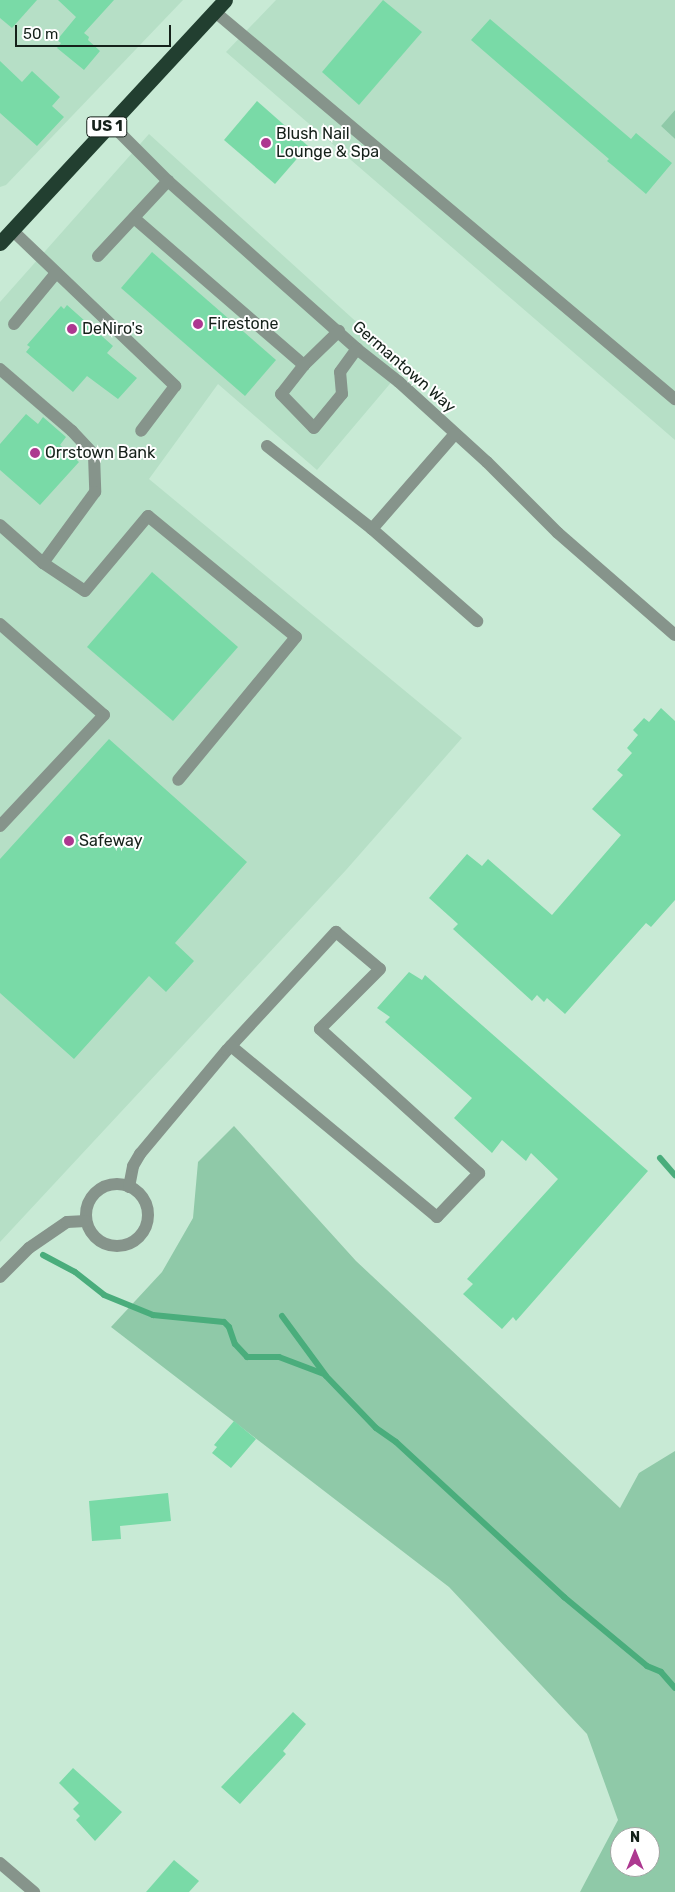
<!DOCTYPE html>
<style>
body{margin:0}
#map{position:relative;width:675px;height:1892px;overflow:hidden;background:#c8ead5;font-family:Rubik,sans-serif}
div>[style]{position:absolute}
.built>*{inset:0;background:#b6dfc6}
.green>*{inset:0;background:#8fc9a8}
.stream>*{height:6px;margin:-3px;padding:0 3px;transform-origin:3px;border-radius:3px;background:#4aad7c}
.building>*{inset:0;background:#79daa7}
.minor>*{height:12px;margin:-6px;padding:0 6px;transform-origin:6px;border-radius:6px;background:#86948b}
.minor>.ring{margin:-6px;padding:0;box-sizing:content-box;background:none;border:12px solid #86948b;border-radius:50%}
.highway>*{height:15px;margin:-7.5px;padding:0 7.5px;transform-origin:7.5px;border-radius:7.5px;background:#223f30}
.dots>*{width:14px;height:14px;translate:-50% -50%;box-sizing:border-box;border:2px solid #fff;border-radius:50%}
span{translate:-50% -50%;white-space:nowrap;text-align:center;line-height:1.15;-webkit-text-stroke:4px #fff;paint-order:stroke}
.shield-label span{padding:1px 4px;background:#fff;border:1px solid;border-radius:4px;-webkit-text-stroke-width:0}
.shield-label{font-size:15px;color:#15211a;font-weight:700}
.poi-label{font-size:16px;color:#15211a}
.left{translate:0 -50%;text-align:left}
.street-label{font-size:16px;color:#15211a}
.north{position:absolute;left:610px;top:1827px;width:50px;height:50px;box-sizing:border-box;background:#fff;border:1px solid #a1a6a3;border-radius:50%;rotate:0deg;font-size:14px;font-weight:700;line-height:20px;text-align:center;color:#15211a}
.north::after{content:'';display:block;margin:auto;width:18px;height:22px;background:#ad3890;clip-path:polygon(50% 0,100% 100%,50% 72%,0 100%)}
.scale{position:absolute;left:15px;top:25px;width:156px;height:22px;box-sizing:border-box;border:2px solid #15211a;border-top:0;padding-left:6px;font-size:15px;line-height:18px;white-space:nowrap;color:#15211a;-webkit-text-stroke:4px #fff;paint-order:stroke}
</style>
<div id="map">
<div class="built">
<div style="clip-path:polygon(0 0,183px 0,6px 185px,0 187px)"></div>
<div style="clip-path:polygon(276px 0,675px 0,675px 110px,661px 126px,675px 139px,675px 440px,226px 52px)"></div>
<div style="clip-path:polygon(149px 134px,405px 366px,317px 470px,218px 384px,149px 479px,462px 738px,346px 870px,0 1242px,0 302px)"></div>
</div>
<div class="green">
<div style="clip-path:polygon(675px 110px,675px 139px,661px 126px)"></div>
<div style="clip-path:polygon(evenodd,234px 1126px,356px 1261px,620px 1508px,639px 1473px,675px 1451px,675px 1892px,580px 1892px,618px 1820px,587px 1734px,449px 1587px,111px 1327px,162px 1272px,193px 1218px,198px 1162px,234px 1126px,620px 1837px,650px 1837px,650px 1867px,620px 1867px,620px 1837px)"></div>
</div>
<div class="stream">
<div style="left:660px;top:1158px;width:23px;rotate:49deg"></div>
<div style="left:43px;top:1255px;width:36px;rotate:28deg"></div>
<div style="left:75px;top:1272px;width:37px;rotate:38deg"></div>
<div style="left:104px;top:1295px;width:53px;rotate:22.2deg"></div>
<div style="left:153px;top:1315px;width:71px;rotate:5.6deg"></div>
<div style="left:224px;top:1322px;width:7px;rotate:45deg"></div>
<div style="left:229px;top:1327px;width:18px;rotate:71deg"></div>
<div style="left:235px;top:1344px;width:18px;rotate:47deg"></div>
<div style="left:247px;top:1357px;width:32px"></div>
<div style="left:279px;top:1357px;width:48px;rotate:20.7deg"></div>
<div style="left:282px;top:1316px;width:74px;rotate:53.7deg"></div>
<div style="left:326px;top:1376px;width:72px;rotate:46.1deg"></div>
<div style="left:376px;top:1428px;width:24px;rotate:35deg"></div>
<div style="left:396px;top:1442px;width:229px;rotate:42.7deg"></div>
<div style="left:564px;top:1597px;width:108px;rotate:39.7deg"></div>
<div style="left:647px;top:1666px;width:15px;rotate:23deg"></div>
<div style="left:661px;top:1672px;width:21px;rotate:49deg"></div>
</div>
<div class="building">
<div style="clip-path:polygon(0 0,37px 0,12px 28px,0 18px)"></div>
<div style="clip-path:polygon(58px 0,114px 0,84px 33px,89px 37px,88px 40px,100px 51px,84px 70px,57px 48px,61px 43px,57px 40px,76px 17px)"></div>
<div style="clip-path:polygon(383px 0,422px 32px,359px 105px,322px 72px)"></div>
<div style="clip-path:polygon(490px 19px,631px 139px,636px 133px,672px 163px,646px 194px,612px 165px,607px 161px,609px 159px,471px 40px)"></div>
<div style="clip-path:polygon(0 61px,22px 82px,32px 71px,60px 97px,52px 106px,64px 117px,37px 146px,0 113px)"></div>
<div style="clip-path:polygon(257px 101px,308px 146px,275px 184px,224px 140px)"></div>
<div style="clip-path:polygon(152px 252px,276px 360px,245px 396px,121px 288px)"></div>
<div style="clip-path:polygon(67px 305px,113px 346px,107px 353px,137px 378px,118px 399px,87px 376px,73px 392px,26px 352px,30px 347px,27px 345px,61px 306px,64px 309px)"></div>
<div style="clip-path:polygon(26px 414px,38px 424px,43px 417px,66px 437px,60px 445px,79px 462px,40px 505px,0 470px,0 444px)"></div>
<div style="clip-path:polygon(152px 572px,238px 647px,173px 721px,87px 647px)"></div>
<div style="clip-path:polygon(661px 708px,675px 721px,675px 900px,651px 927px,646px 923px,565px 1014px,547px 998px,544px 1002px,537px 995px,532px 1001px,453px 929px,458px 924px,429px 898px,467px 854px,482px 866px,488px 859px,552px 915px,621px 835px,592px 809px,623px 775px,617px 770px,632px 753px,627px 748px,638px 735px,633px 730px,644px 718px,649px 722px)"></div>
<div style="clip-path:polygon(109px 739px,247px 862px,175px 943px,194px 961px,166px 992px,149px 976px,74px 1059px,0 993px,0 859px)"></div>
<div style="clip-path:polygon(409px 972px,422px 980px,425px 975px,648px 1171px,516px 1321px,513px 1317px,502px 1329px,463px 1294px,473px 1284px,467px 1279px,558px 1179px,531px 1153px,526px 1161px,502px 1140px,492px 1153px,454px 1118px,472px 1098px,385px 1022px,390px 1017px,377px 1008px)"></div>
<div style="clip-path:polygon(234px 1421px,256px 1439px,231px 1468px,212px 1453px,217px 1447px,214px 1445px)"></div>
<div style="clip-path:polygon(168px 1493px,171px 1521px,120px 1526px,121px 1539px,92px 1541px,89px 1501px)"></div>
<div style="clip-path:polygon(293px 1712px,306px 1724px,283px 1751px,286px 1754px,240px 1804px,221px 1787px)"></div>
<div style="clip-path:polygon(73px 1768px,122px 1812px,95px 1841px,76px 1820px,80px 1816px,73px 1809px,79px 1803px,59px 1783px)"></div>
<div style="clip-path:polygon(174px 1860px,199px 1881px,189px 1892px,146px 1892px)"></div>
</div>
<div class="minor">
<div style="left:214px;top:11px;width:603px;rotate:40.09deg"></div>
<div style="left:110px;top:123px;width:82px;rotate:45deg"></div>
<div style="left:168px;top:181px;width:253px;rotate:41.6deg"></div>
<div style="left:357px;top:349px;width:53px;rotate:38.2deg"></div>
<div style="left:399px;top:382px;width:119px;rotate:42.3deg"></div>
<div style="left:487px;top:462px;width:100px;rotate:45deg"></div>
<div style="left:558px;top:533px;width:155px;rotate:41.1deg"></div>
<div style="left:134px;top:218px;width:225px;rotate:40.9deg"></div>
<div style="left:304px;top:365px;width:49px;rotate:-44.2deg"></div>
<div style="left:12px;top:230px;width:226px;rotate:43.7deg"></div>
<div style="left:175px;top:386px;width:56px;rotate:127.1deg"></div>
<div style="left:98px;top:256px;width:103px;rotate:-47deg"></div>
<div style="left:14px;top:324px;width:66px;rotate:-50.5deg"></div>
<div style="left:304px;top:365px;width:37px;rotate:128deg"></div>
<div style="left:281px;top:394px;width:47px;rotate:45.9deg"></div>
<div style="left:314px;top:428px;width:44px;rotate:-50.5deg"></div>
<div style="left:342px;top:394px;width:22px;rotate:-95deg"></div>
<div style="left:340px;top:372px;width:29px;rotate:-54deg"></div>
<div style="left:0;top:369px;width:95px;rotate:40.7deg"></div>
<div style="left:72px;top:431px;width:33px;rotate:47deg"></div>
<div style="left:94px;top:455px;width:37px;rotate:88deg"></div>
<div style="left:95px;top:492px;width:88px;rotate:126.2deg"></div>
<div style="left:267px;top:446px;width:134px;rotate:38.3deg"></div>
<div style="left:372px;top:529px;width:140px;rotate:41.2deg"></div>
<div style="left:0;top:525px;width:57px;rotate:41.5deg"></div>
<div style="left:43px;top:563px;width:50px;rotate:33.7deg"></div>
<div style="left:85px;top:591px;width:98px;rotate:-50deg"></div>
<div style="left:148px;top:516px;width:191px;rotate:39.3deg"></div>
<div style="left:296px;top:637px;width:185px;rotate:129.5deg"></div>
<div style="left:372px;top:529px;width:126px;rotate:-48.9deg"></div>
<div style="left:0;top:624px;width:138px;rotate:41.2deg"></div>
<div style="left:104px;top:715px;width:152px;rotate:133.1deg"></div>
<div class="ring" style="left:86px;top:1184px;width:50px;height:50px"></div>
<div style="left:129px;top:1187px;width:21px;rotate:-79deg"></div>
<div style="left:133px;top:1166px;width:14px;rotate:-60deg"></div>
<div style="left:140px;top:1154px;width:136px;rotate:-50.1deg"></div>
<div style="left:227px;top:1050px;width:161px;rotate:-47.3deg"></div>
<div style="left:336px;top:932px;width:57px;rotate:40.1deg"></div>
<div style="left:380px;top:969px;width:85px;rotate:135deg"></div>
<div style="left:320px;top:1029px;width:215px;rotate:42.2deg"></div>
<div style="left:479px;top:1173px;width:61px;rotate:133.7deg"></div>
<div style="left:437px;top:1217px;width:268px;rotate:-140.3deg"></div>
<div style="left:0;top:1277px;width:41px;rotate:-45deg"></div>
<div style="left:29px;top:1248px;width:46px;rotate:-34.4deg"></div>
<div style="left:67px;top:1222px;width:19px;rotate:-3deg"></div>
<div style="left:0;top:1863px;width:45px;rotate:40.5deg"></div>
</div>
<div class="highway">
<div style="left:0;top:243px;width:331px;rotate:-47.2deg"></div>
</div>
<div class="dots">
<div style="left:266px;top:143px;background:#ad3890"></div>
<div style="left:198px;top:324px;background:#ad3890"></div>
<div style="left:72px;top:329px;background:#ad3890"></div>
<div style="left:35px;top:453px;background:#ad3890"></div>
<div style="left:69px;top:841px;background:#ad3890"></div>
</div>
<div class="shield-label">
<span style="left:107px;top:127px">US 1</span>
</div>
<div class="poi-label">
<span class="left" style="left:276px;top:143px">Blush Nail<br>Lounge &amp; Spa</span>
<span class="left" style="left:208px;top:324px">Firestone</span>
<span class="left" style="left:82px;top:329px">DeNiro's</span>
<span class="left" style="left:45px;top:453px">Orrstown Bank</span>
<span class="left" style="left:79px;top:841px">Safeway</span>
</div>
<div class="street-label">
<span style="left:404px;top:367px;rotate:41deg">Germantown Way</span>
</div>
<div class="north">N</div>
<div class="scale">50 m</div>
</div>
